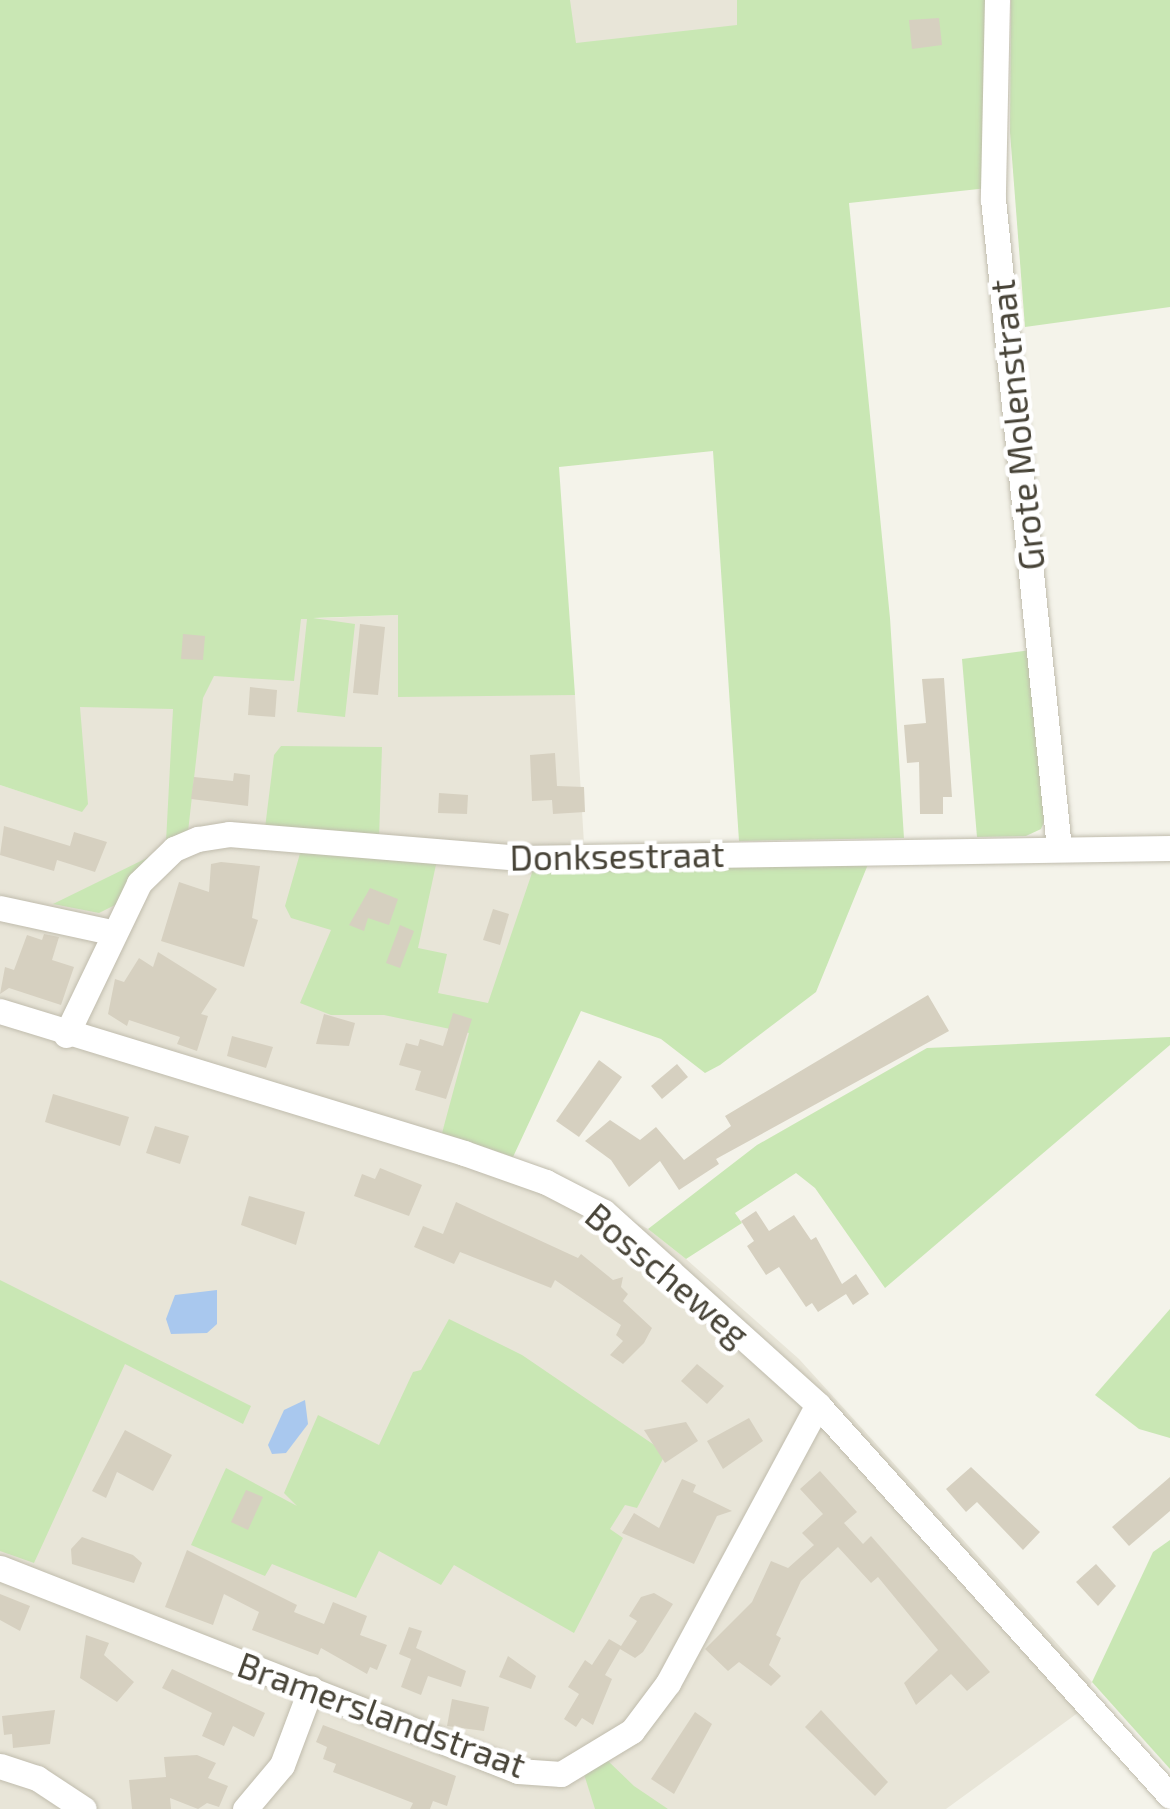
<!DOCTYPE html>
<style>
body{margin:0}
#map{position:relative;width:1170px;height:1809px;overflow:hidden;background:#f4f3ea;font-family:"Exo 2",sans-serif}
div>[style]{position:absolute}
.residential>*{inset:0;background:#e8e5d8}
.green>*{inset:0;background:#c9e7b4}
.water>*{inset:0;background:#a9c8ee}
.building>*{inset:0;background:#d6d0c0}
.roads{filter:drop-shadow(0 0 2px #c0bcad) drop-shadow(0 0 2px #c0bcad)}
.minor>*{height:25px;margin:-12.5px;padding:0 12.5px;transform-origin:12.5px;border-radius:12.5px;background:#fff}
span{translate:-50% -50%;white-space:nowrap;text-align:center;line-height:1.15;-webkit-text-stroke:9px #fff;paint-order:stroke}
.street-label{font-size:35px;color:#484438}
</style>
<div id="map">
<div class="residential">
<div style="clip-path:polygon(565px 0,1010px 0,1007px 74px,569px 51px)"></div>
<div style="clip-path:polygon(398px 615px,400px 681px,575px 695px,584px 844px,489px 1003px,442px 1133px,513px 1157px,648px 1229px,686px 1259px,799px 1359px,1092px 1682px,1079px 1712px,946px 1809px,0 1809px,0 785px,81px 811px,80px 706px,300px 619px)"></div>
</div>
<div class="green">
<div style="clip-path:polygon(0 0,570px 0,576px 43px,737px 25px,737px 0,988px 0,988px 188px,849px 203px,890px 618px,904px 838px,739px 841px,713px 451px,559px 467px,575px 695px,398px 697px,398px 615px,313px 618px,355px 624px,345px 717px,297px 712px,307px 619px,301px 619px,294px 681px,214px 676px,203px 698px,188px 832px,166px 842px,173px 709px,80px 707px,88px 804px,82px 812px,0 785px)"></div>
<div style="clip-path:polygon(1011px 0,1170px 0,1170px 307px,1025px 327px,1010px 132px)"></div>
<div style="clip-path:polygon(1031px 650px,1048px 813px,1041px 829px,1026px 836px,977px 837px,962px 659px)"></div>
<div style="clip-path:polygon(281px 746px,382px 747px,379px 839px,265px 828px,274px 755px)"></div>
<div style="clip-path:polygon(301px 850px,437px 860px,418px 948px,447px 954px,438px 993px,488px 1003px,536px 861px,871px 857px,816px 992px,720px 1065px,705px 1073px,661px 1039px,581px 1011px,513px 1157px,442px 1133px,469px 1033px,384px 1015px,331px 1015px,300px 1003px,331px 930px,291px 918px,285px 906px)"></div>
<div style="clip-path:polygon(151px 856px,123px 901px,99px 913px,53px 904px)"></div>
<div style="clip-path:polygon(1170px 1037px,1170px 1045px,885px 1288px,815px 1188px,796px 1173px,735px 1213px,742px 1223px,686px 1259px,648px 1229px,757px 1145px,927px 1048px)"></div>
<div style="clip-path:polygon(0 1280px,251px 1406px,243px 1424px,125px 1364px,34px 1563px,0 1551px)"></div>
<div style="clip-path:polygon(1170px 1309px,1170px 1438px,1139px 1429px,1095px 1395px)"></div>
<div style="clip-path:polygon(449px 1319px,522px 1355px,666px 1453px,637px 1508px,625px 1505px,610px 1529px,623px 1538px,574px 1633px,454px 1565px,441px 1585px,379px 1551px,356px 1598px,272px 1564px,265px 1576px,191px 1545px,226px 1468px,297px 1506px,284px 1493px,318px 1415px,379px 1445px,413px 1372px,421px 1370px)"></div>
<div style="clip-path:polygon(1170px 1540px,1170px 1769px,1092px 1682px,1153px 1552px)"></div>
<div style="clip-path:polygon(607px 1760px,634px 1786px,668px 1809px,595px 1809px,583px 1771px)"></div>
</div>
<div class="water">
<div style="clip-path:polygon(217px 1290px,217px 1324px,207px 1333px,171px 1334px,166px 1319px,175px 1295px)"></div>
<div style="clip-path:polygon(305px 1400px,308px 1424px,286px 1453px,272px 1454px,268px 1445px,284px 1410px)"></div>
</div>
<div class="building">
<div style="clip-path:polygon(939px 18px,942px 45px,912px 49px,909px 20px)"></div>
<div style="clip-path:polygon(360px 624px,385px 627px,378px 695px,353px 693px)"></div>
<div style="clip-path:polygon(183px 634px,205px 636px,203px 660px,181px 659px)"></div>
<div style="clip-path:polygon(944px 678px,952px 797px,943px 797px,943px 814px,920px 814px,919px 762px,907px 763px,904px 725px,926px 723px,922px 679px)"></div>
<div style="clip-path:polygon(250px 687px,277px 690px,275px 717px,248px 715px)"></div>
<div style="clip-path:polygon(555px 753px,557px 786px,584px 787px,585px 812px,553px 814px,552px 800px,532px 801px,530px 755px)"></div>
<div style="clip-path:polygon(234px 773px,250px 775px,248px 806px,191px 799px,194px 777px,233px 781px)"></div>
<div style="clip-path:polygon(439px 793px,468px 795px,467px 814px,438px 813px)"></div>
<div style="clip-path:polygon(4px 826px,70px 846px,74px 832px,107px 842px,95px 872px,57px 860px,54px 871px,0 855px)"></div>
<div style="clip-path:polygon(221px 862px,260px 866px,252px 918px,258px 920px,244px 967px,161px 941px,179px 882px,209px 892px,211px 864px)"></div>
<div style="clip-path:polygon(370px 888px,398px 899px,389px 925px,368px 918px,364px 931px,349px 925px)"></div>
<div style="clip-path:polygon(493px 909px,509px 914px,500px 945px,483px 940px)"></div>
<div style="clip-path:polygon(400px 925px,414px 931px,400px 968px,386px 963px)"></div>
<div style="clip-path:polygon(44px 934px,59px 937px,52px 960px,74px 967px,61px 1005px,9px 988px,0 994px,5px 967px,14px 970px,27px 935px,42px 940px)"></div>
<div style="clip-path:polygon(158px 952px,217px 989px,201px 1014px,208px 1016px,197px 1051px,177px 1044px,180px 1037px,129px 1020px,127px 1026px,108px 1014px,115px 979px,124px 982px,139px 958px,153px 967px)"></div>
<div style="clip-path:polygon(928px 995px,949px 1031px,716px 1159px,719px 1164px,679px 1190px,660px 1161px,629px 1187px,611px 1160px,585px 1141px,610px 1120px,640px 1140px,656px 1127px,684px 1160px,731px 1126px,725px 1116px)"></div>
<div style="clip-path:polygon(453px 1013px,472px 1019px,446px 1099px,415px 1090px,421px 1071px,399px 1065px,406px 1043px,418px 1046px,420px 1039px,443px 1046px)"></div>
<div style="clip-path:polygon(324px 1014px,355px 1023px,349px 1046px,316px 1044px)"></div>
<div style="clip-path:polygon(232px 1036px,273px 1047px,266px 1068px,227px 1056px)"></div>
<div style="clip-path:polygon(599px 1060px,622px 1077px,579px 1137px,556px 1121px)"></div>
<div style="clip-path:polygon(677px 1064px,688px 1077px,662px 1099px,651px 1086px)"></div>
<div style="clip-path:polygon(53px 1094px,129px 1117px,120px 1146px,45px 1122px)"></div>
<div style="clip-path:polygon(155px 1126px,189px 1136px,180px 1164px,146px 1153px)"></div>
<div style="clip-path:polygon(380px 1168px,422px 1185px,409px 1216px,354px 1196px,362px 1174px,375px 1179px)"></div>
<div style="clip-path:polygon(249px 1196px,305px 1212px,296px 1245px,241px 1225px)"></div>
<div style="clip-path:polygon(456px 1202px,578px 1258px,581px 1254px,613px 1280px,623px 1277px,621px 1287px,628px 1294px,623px 1301px,652px 1328px,644px 1343px,623px 1364px,610px 1355px,623px 1341px,616px 1335px,621px 1325px,555px 1280px,551px 1288px,460px 1252px,454px 1264px,414px 1247px,423px 1226px,443px 1234px)"></div>
<div style="clip-path:polygon(756px 1211px,769px 1231px,794px 1215px,811px 1240px,816px 1237px,842px 1284px,856px 1274px,869px 1294px,853px 1305px,846px 1294px,818px 1312px,812px 1303px,806px 1307px,779px 1267px,766px 1275px,747px 1246px,754px 1241px,741px 1221px)"></div>
<div style="clip-path:polygon(697px 1364px,724px 1386px,707px 1404px,681px 1381px)"></div>
<div style="clip-path:polygon(749px 1418px,763px 1441px,723px 1469px,707px 1441px)"></div>
<div style="clip-path:polygon(686px 1422px,698px 1441px,665px 1463px,644px 1430px)"></div>
<div style="clip-path:polygon(125px 1430px,172px 1455px,153px 1491px,117px 1472px,106px 1498px,92px 1491px)"></div>
<div style="clip-path:polygon(971px 1467px,1040px 1532px,1023px 1550px,977px 1502px,966px 1512px,946px 1489px)"></div>
<div style="clip-path:polygon(820px 1471px,857px 1512px,844px 1523px,863px 1544px,871px 1536px,990px 1672px,967px 1691px,951px 1674px,916px 1705px,904px 1683px,938px 1650px,878px 1577px,871px 1583px,838px 1547px,801px 1581px,776px 1635px,781px 1638px,769px 1665px,781px 1676px,771px 1686px,739px 1662px,728px 1671px,705px 1649px,752px 1602px,771px 1561px,788px 1568px,814px 1545px,802px 1533px,823px 1514px,800px 1489px)"></div>
<div style="clip-path:polygon(1170px 1477px,1170px 1511px,1129px 1546px,1112px 1527px)"></div>
<div style="clip-path:polygon(682px 1479px,696px 1485px,693px 1492px,732px 1511px,717px 1516px,694px 1564px,622px 1533px,634px 1513px,659px 1528px)"></div>
<div style="clip-path:polygon(246px 1490px,263px 1497px,248px 1530px,231px 1522px)"></div>
<div style="clip-path:polygon(82px 1537px,133px 1555px,142px 1563px,134px 1583px,72px 1564px,71px 1549px)"></div>
<div style="clip-path:polygon(187px 1550px,297px 1605px,294px 1612px,324px 1624px,333px 1602px,367px 1616px,360px 1635px,387px 1645px,377px 1670px,370px 1667px,367px 1674px,321px 1648px,318px 1655px,252px 1630px,259px 1612px,224px 1594px,213px 1625px,165px 1607px)"></div>
<div style="clip-path:polygon(1096px 1564px,1116px 1586px,1098px 1606px,1076px 1582px)"></div>
<div style="clip-path:polygon(654px 1593px,673px 1604px,643px 1652px,635px 1658px,620px 1649px,605px 1675px,612px 1679px,593px 1725px,582px 1718px,576px 1727px,564px 1719px,579px 1694px,568px 1687px,585px 1660px,592px 1665px,609px 1639px,621px 1646px,637px 1621px,629px 1616px,641px 1597px)"></div>
<div style="clip-path:polygon(0 1594px,30px 1606px,20px 1631px,0 1620px)"></div>
<div style="clip-path:polygon(409px 1627px,422px 1631px,416px 1648px,466px 1671px,461px 1687px,428px 1676px,421px 1695px,401px 1687px,411px 1659px,399px 1654px)"></div>
<div style="clip-path:polygon(86px 1635px,109px 1643px,104px 1655px,134px 1682px,117px 1702px,80px 1678px)"></div>
<div style="clip-path:polygon(508px 1656px,536px 1676px,531px 1689px,499px 1677px)"></div>
<div style="clip-path:polygon(172px 1669px,265px 1713px,254px 1737px,233px 1726px,224px 1746px,202px 1736px,212px 1713px,162px 1688px)"></div>
<div style="clip-path:polygon(452px 1699px,489px 1707px,484px 1731px,447px 1726px)"></div>
<div style="clip-path:polygon(55px 1710px,50px 1744px,13px 1748px,12px 1734px,4px 1735px,2px 1716px)"></div>
<div style="clip-path:polygon(821px 1710px,888px 1782px,875px 1796px,805px 1727px)"></div>
<div style="clip-path:polygon(695px 1712px,712px 1724px,674px 1794px,651px 1779px)"></div>
<div style="clip-path:polygon(323px 1725px,456px 1776px,447px 1806px,433px 1801px,430px 1809px,410px 1809px,413px 1803px,333px 1772px,336px 1764px,323px 1759px,327px 1747px,316px 1742px)"></div>
<div style="clip-path:polygon(197px 1755px,216px 1763px,208px 1778px,228px 1786px,219px 1807px,207px 1803px,198px 1809px,170px 1798px,171px 1809px,132px 1809px,129px 1780px,166px 1777px,164px 1757px)"></div>
</div>
<div class="roads">
<div class="minor">
<div style="left:997px;top:0;width:199px;rotate:91.2deg"></div>
<div style="left:993px;top:199px;width:653px;rotate:84.2deg"></div>
<div style="left:0;top:908px;width:114px;rotate:12.2deg"></div>
<div style="left:0;top:1011px;width:485px;rotate:17deg"></div>
<div style="left:464px;top:1153px;width:87px;rotate:19.5deg"></div>
<div style="left:546px;top:1182px;width:65px;rotate:27.3deg"></div>
<div style="left:604px;top:1212px;width:288px;rotate:42deg"></div>
<div style="left:818px;top:1405px;width:526px;rotate:48deg"></div>
<div style="left:66px;top:1035px;width:169px;rotate:-64.3deg"></div>
<div style="left:139px;top:883px;width:49px;rotate:-44.2deg"></div>
<div style="left:174px;top:849px;width:26px;rotate:-23deg"></div>
<div style="left:198px;top:839px;width:31px;rotate:-9deg"></div>
<div style="left:229px;top:834px;width:290px;rotate:4.7deg"></div>
<div style="left:518px;top:858px;width:652px;rotate:-0.88deg"></div>
<div style="left:0;top:1568px;width:556px;rotate:21.4deg"></div>
<div style="left:518px;top:1771px;width:43px;rotate:4deg"></div>
<div style="left:561px;top:1774px;width:83px;rotate:-31.2deg"></div>
<div style="left:632px;top:1731px;width:60px;rotate:-53.1deg"></div>
<div style="left:668px;top:1683px;width:316px;rotate:-61.7deg"></div>
<div style="left:0;top:1766px;width:39px;rotate:18deg"></div>
<div style="left:37px;top:1778px;width:56px;rotate:33.4deg"></div>
<div style="left:245px;top:1809px;width:57px;rotate:-49.9deg"></div>
<div style="left:282px;top:1765px;width:82px;rotate:-69.4deg"></div>
</div>
</div>
<div class="street-label">
<span style="left:1016px;top:425px;rotate:-96deg">Grote Molenstraat</span>
<span style="left:617px;top:855px;rotate:-1deg">Donksestraat</span>
<span style="left:668px;top:1274px;rotate:40deg">Bosscheweg</span>
<span style="left:382px;top:1714px;rotate:20deg">Bramerslandstraat</span>
</div>
</div>
